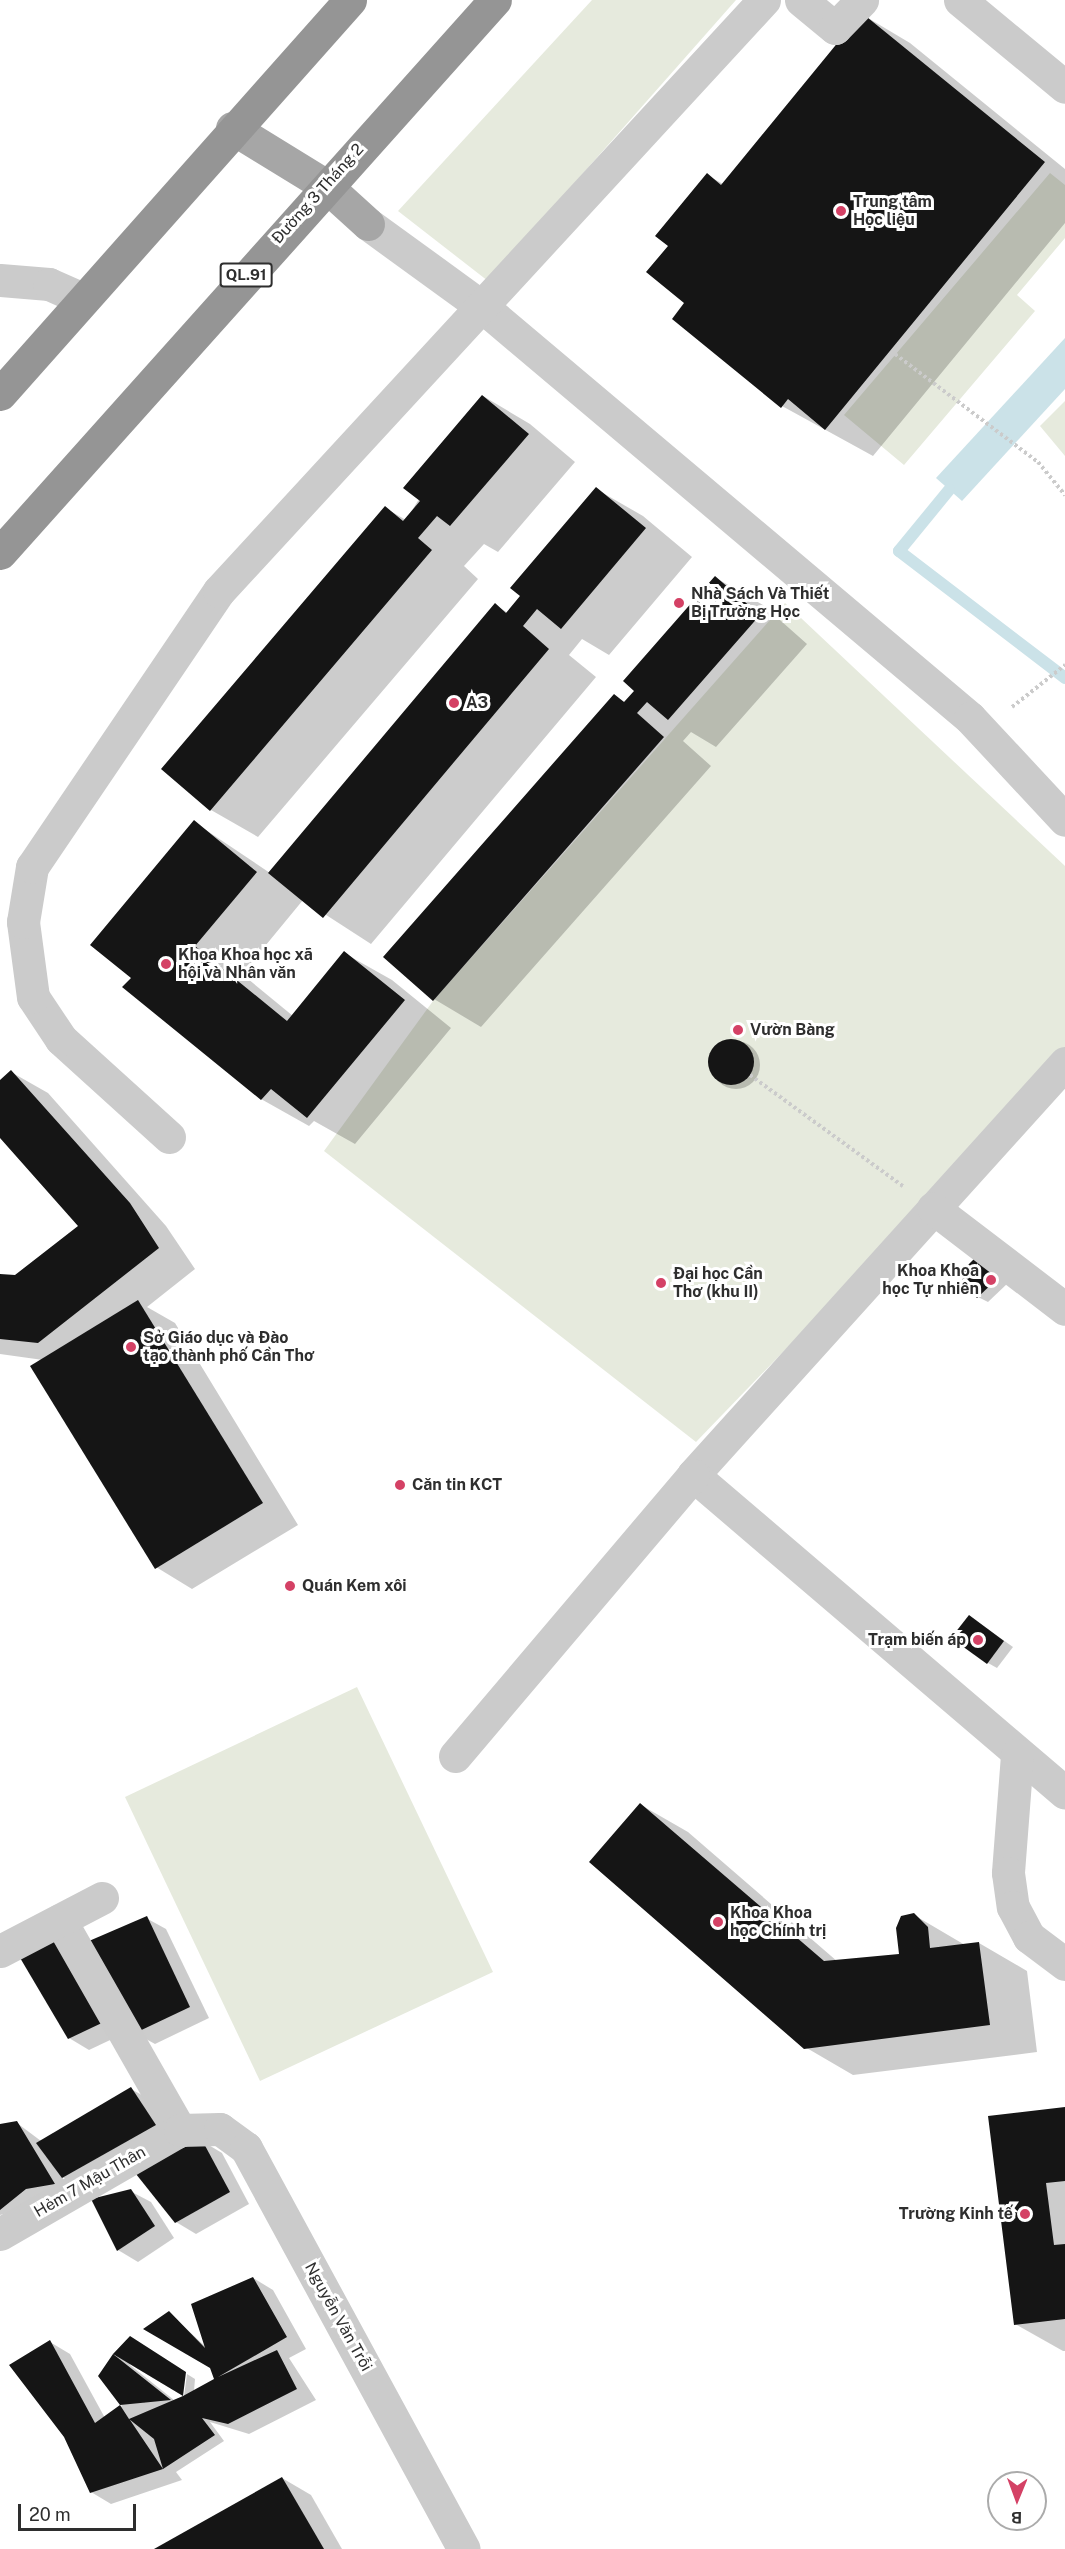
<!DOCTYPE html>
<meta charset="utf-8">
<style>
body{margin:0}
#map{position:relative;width:1065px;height:2549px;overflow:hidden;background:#fff;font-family:"Public Sans",sans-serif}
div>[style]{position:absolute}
.green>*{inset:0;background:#e6eadd}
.water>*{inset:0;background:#cbe2e8}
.shadow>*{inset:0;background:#0003}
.round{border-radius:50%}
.stream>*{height:12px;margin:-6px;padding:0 6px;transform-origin:6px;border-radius:6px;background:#cbe2e8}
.building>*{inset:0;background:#151515}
.path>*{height:4px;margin-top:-2px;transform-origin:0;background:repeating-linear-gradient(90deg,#cbcbcb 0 3px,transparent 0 6px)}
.minor>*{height:33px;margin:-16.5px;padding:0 16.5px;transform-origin:16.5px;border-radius:16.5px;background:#cbcbcb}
.major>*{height:33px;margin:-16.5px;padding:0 16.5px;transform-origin:16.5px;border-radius:16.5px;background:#a6a6a6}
.highway>*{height:33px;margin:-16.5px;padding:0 16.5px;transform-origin:16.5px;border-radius:16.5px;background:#959595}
.dots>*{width:16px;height:16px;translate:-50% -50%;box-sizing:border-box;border:3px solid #fff;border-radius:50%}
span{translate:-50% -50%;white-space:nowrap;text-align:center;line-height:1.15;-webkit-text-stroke:6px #fff;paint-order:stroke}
.shield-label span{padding:2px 4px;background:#fff;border:2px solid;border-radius:4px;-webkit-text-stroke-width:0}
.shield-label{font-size:15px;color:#2e2e2e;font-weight:700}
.street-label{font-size:16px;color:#2e2e2e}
.poi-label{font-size:16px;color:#2e2e2e;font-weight:700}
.left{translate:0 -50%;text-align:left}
.right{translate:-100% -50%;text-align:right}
.north{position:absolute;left:987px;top:2471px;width:60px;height:60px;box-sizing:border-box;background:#fff;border:2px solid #ababab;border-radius:50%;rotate:181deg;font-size:16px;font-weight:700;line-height:24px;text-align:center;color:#2e2e2e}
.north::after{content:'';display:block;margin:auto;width:21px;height:27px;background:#d44165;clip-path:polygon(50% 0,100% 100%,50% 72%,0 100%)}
.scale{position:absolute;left:18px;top:2504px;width:118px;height:27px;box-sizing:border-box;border:3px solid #2e2e2e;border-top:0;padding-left:8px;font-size:18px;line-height:21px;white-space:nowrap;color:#2e2e2e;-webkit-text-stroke:4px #fff;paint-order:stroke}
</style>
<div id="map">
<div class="green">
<div style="clip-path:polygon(592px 0,736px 0,488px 281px,398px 211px)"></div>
<div style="clip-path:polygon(1050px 173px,1065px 185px,1065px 238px,1017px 295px,1035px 311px,904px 465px,844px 415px)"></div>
<div style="clip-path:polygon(1065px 401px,1065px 456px,1040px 426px)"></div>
<div style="clip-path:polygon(785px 603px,1065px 866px,1065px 1060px,696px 1442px,324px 1151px,433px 1001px)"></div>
<div style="clip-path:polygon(357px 1687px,493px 1972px,260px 2081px,125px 1797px)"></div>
</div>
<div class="water">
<div style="clip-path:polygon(1065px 338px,1065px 389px,962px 501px,936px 478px)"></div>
</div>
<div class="shadow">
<div style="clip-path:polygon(863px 15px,910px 43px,1065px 169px,1065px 223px,873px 456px,782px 406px,686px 303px,670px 246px,707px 175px,723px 184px)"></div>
<div style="clip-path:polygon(483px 396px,530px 424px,575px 462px,498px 552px,484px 544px,464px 566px,478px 579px,258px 837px,211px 810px,163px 769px,385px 508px,406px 520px)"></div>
<div style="clip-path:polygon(596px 489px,643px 516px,692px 557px,609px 655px,582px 639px,569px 655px,596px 677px,371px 944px,303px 900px,242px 974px,293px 1016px,344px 953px,392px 980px,451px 1028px,355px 1144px,314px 1121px,309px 1126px,261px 1099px,133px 977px,194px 822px,270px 873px,495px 605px,508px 613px)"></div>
<div style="clip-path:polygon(716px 578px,763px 605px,807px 644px,716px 747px,691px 732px,683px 741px,711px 766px,481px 1027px,434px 999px,614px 696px,626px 703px)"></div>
<div class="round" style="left:712px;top:1041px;width:48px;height:48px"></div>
<div style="clip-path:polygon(11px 1072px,48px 1093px,166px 1226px,195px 1269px,147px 1307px,175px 1323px,298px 1525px,192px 1589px,156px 1567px,43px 1360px,0 1354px,0 1275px,15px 1277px,80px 1226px,0 1135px,0 1082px)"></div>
<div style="clip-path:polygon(978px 1257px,1008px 1283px,988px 1302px,978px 1297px)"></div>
<div style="clip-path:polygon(979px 1623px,1013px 1647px,997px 1668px,988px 1663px)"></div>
<div style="clip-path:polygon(641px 1805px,688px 1832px,838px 1962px,901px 1956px,914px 1915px,965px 1945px,979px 1943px,1027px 1971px,1037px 2052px,853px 2075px,805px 2047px)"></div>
<div style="clip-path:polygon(146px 1918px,166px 1929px,209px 2018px,155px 2044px,135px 2033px)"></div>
<div style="clip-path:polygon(18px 1951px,125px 2033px,89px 2050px,69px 2038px)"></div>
<div style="clip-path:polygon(131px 2089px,151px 2100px,175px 2137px,83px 2188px,62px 2177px,74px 2195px,0 2215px,0 2125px,17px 2123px,41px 2141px)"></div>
<div style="clip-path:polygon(1065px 2108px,1065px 2351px,1063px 2351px,1015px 2324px,990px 2118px)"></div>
<div style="clip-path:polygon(202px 2141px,222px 2153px,249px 2204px,196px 2234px,176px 2222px)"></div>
<div style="clip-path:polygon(130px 2191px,151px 2202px,174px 2238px,138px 2262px,118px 2250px)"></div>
<div style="clip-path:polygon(253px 2278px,273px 2290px,306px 2349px,289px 2358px,316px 2400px,249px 2434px,210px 2422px,224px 2441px,176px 2472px,182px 2480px,111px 2504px,91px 2492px,50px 2342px,70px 2354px,105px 2418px,122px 2406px,100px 2376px,130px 2338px,130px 2365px,174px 2400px,184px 2396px,187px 2374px,195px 2379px,194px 2391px,217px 2383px,213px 2368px,169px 2313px,206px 2347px)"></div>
<div style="clip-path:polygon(282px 2478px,311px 2495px,342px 2549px,157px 2549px)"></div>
</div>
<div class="stream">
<div style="left:949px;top:490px;width:79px;rotate:129.3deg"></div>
<div style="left:899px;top:551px;width:209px;rotate:37.4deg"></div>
</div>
<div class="building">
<div style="clip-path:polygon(862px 13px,1045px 162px,825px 430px,788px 399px,781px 408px,672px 319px,684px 303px,646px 272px,668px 246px,655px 236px,707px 173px,721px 185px)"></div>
<div style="clip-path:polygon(482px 395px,529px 434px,450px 526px,437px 516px,418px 538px,432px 550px,210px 811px,161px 769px,385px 506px,403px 521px,420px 501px,403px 488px)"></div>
<div style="clip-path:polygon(596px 487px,646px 528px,561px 629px,537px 609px,523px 626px,549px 649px,323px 918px,268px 873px,495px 603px,506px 613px,520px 596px,510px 588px)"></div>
<div style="clip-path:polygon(715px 576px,760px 615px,668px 720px,647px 702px,637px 713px,664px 737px,433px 1001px,383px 957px,614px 694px,624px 702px,634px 691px,623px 681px)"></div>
<div style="clip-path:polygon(194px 820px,257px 872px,195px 946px,287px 1021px,344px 951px,405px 1000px,307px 1118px,271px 1089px,261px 1100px,122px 987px,131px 978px,90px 945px)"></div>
<div class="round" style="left:708px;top:1039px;width:46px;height:46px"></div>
<div style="clip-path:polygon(11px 1070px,130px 1203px,159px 1248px,38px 1343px,0 1339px,0 1274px,15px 1275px,78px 1226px,0 1138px,0 1080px)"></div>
<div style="clip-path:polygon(978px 1255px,999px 1277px,977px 1298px,956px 1277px)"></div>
<div style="clip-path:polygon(138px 1300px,263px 1503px,155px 1569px,30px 1366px)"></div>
<div style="clip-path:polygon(969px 1615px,1004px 1641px,987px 1664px,951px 1638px)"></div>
<div style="clip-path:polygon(640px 1803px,824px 1961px,899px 1954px,896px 1928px,901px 1916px,914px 1913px,928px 1927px,930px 1948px,979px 1942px,990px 2025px,804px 2049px,589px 1862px)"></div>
<div style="clip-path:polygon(147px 1916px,190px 2007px,133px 2034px,89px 1941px)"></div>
<div style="clip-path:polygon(54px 1932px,106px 2021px,68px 2039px,16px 1951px)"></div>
<div style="clip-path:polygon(131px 2087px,156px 2125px,62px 2178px,36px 2143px)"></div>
<div style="clip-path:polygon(1065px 2107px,1065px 2181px,1046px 2183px,1054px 2245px,1065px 2244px,1065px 2319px,1014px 2325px,988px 2116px)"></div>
<div style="clip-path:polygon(17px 2121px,55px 2184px,26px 2189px,0 2210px,0 2124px)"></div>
<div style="clip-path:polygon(202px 2140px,230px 2192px,175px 2223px,132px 2169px)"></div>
<div style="clip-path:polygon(131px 2189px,155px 2226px,117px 2251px,91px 2199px)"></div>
<div style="clip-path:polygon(evenodd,253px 2277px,287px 2337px,218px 2377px,277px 2350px,297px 2389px,228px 2424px,202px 2418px,215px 2435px,163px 2469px,90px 2493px,64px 2437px,9px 2365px,50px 2340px,95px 2423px,120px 2405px,129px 2419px,183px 2396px,113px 2354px,171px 2400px,120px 2405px,98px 2376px,113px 2354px,130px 2336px,186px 2372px,183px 2396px,214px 2379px,210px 2368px,143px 2329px,169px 2311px,205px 2348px,191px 2304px,253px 2277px,129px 2419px,154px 2439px,163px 2469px,130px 2420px,129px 2419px)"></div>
<div style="clip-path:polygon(282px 2477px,324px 2549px,154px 2549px)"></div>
</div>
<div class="path">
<div style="left:895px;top:354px;width:179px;rotate:37.1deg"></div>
<div style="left:1038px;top:462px;width:43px;rotate:50.7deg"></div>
<div style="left:1012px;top:707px;width:68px;rotate:-38.4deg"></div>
<div style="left:750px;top:1075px;width:189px;rotate:36deg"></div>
</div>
<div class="minor">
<div style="left:801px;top:0;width:44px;rotate:39.5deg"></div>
<div style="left:835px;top:28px;width:39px;rotate:-46deg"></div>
<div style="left:960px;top:0;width:136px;rotate:39.6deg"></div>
<div style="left:368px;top:224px;width:145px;rotate:36deg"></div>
<div style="left:485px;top:309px;width:634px;rotate:40.14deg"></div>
<div style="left:970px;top:718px;width:139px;rotate:47deg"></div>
<div style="left:0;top:280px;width:49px;rotate:4.7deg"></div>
<div style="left:49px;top:284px;width:36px;rotate:24deg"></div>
<div style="left:1065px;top:1063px;width:555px;rotate:132.08deg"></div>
<div style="left:693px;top:1475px;width:489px;rotate:40.5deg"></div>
<div style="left:169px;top:1137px;width:146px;rotate:-137.8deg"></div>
<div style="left:61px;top:1039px;width:50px;rotate:-123.7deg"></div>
<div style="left:33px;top:997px;width:76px;rotate:-97.6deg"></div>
<div style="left:23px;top:922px;width:56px;rotate:-80.7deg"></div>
<div style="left:32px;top:867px;width:333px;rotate:-55.9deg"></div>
<div style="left:219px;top:591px;width:804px;rotate:-47.32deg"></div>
<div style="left:933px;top:1208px;width:166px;rotate:37.4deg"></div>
<div style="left:1017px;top:1755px;width:118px;rotate:94.4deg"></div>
<div style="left:1008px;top:1873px;width:34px;rotate:82deg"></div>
<div style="left:1013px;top:1907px;width:34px;rotate:62deg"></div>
<div style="left:1029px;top:1937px;width:45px;rotate:36.9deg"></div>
<div style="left:455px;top:1756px;width:368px;rotate:-49.7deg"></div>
<div style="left:60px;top:1920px;width:242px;rotate:60.3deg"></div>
<div style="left:0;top:1951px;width:115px;rotate:-27.5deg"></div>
<div style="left:0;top:2234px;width:208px;rotate:-30deg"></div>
<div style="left:180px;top:2130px;width:40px;rotate:-1.4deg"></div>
<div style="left:220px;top:2129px;width:32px;rotate:36deg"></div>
<div style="left:246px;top:2148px;width:456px;rotate:61.5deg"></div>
</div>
<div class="major">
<div style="left:232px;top:128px;width:109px;rotate:31.5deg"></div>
<div style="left:325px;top:185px;width:58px;rotate:42.2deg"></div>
</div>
<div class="highway">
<div style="left:0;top:394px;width:527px;rotate:-48.38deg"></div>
<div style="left:0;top:553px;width:742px;rotate:-48.17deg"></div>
</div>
<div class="dots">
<div style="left:841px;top:211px;background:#d44165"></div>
<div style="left:679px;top:603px;background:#d44165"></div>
<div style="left:454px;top:703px;background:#d44165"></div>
<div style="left:166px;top:964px;background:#d44165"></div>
<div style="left:738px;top:1030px;background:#d44165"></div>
<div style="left:991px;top:1280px;background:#d44165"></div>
<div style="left:661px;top:1283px;background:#d44165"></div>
<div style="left:131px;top:1347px;background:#d44165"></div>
<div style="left:400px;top:1485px;background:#d44165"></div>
<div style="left:290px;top:1586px;background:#d44165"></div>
<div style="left:978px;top:1640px;background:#d44165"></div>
<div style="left:718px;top:1922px;background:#d44165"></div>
<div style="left:1025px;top:2214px;background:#d44165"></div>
</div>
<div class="shield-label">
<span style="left:246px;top:275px">QL.91</span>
</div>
<div class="street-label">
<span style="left:318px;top:194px;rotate:-48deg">Đường 3 Tháng 2</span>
<span style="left:90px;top:2182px;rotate:-30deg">Hẻm 7 Mậu Thân</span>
<span style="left:338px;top:2317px;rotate:61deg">Nguyễn Văn Trỗi</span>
</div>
<div class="poi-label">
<span class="left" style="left:853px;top:211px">Trung tâm<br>Học liệu</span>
<span class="left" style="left:691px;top:603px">Nhà Sách Và Thiết<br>Bị Trường Học</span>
<span class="left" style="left:466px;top:703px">A3</span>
<span class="left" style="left:178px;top:964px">Khoa Khoa học xã<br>hội và Nhân văn</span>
<span class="left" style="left:750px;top:1030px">Vườn Bàng</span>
<span class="right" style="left:979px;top:1280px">Khoa Khoa<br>học Tự nhiên</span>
<span class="left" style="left:673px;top:1283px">Đại học Cần<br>Thơ (khu II)</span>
<span class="left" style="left:143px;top:1347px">Sở Giáo dục và Đào<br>tạo thành phố Cần Thơ</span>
<span class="left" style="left:412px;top:1485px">Căn tin KCT</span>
<span class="left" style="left:302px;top:1586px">Quán Kem xôi</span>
<span class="right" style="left:966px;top:1640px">Trạm biến áp</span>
<span class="left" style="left:730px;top:1922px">Khoa Khoa<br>học Chính trị</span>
<span class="right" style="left:1013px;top:2214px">Trường Kinh tế</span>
</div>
<div class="north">B</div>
<div class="scale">20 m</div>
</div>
